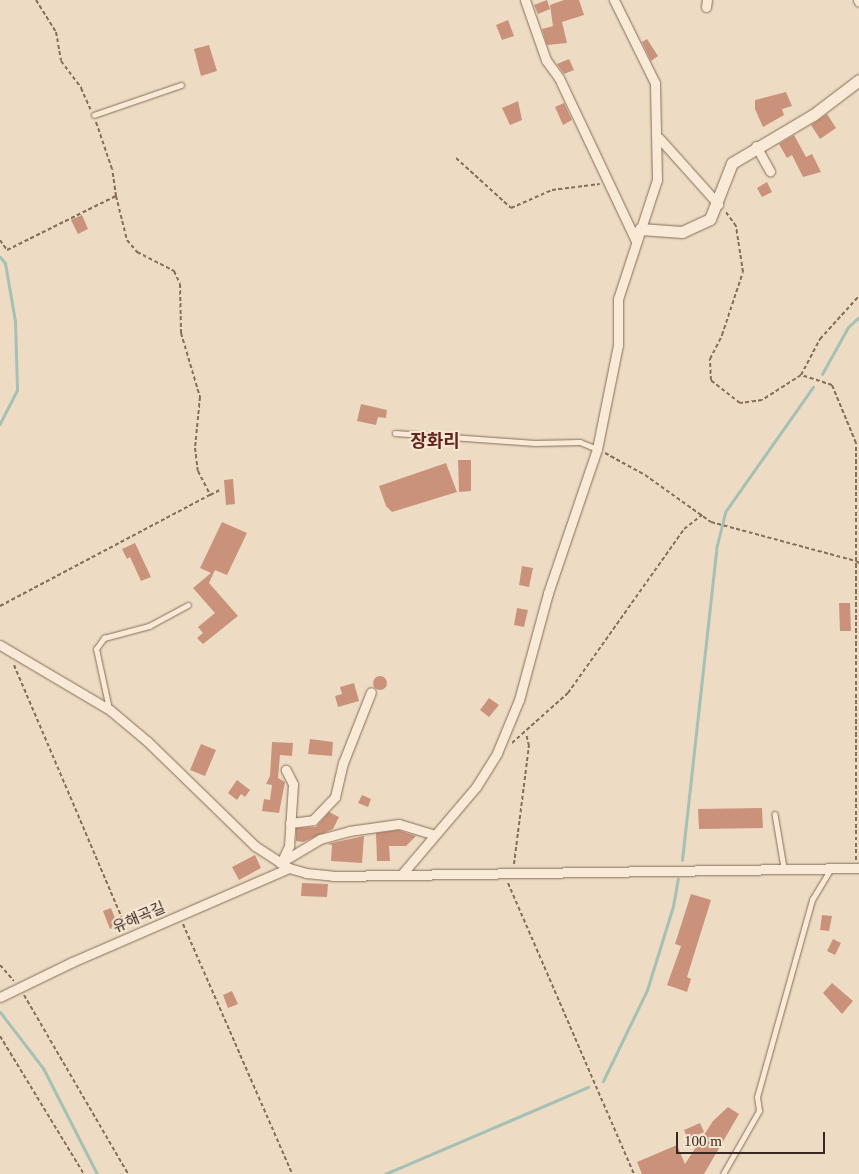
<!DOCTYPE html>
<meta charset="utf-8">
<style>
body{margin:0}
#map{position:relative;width:859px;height:1174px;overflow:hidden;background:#eddcc3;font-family:"Times New Roman","Noto Sans KR",serif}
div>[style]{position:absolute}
.stream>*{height:3px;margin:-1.5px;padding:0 1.5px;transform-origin:1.5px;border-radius:1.5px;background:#a5c0b5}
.building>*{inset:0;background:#ca927a}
.round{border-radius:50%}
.path>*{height:2px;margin-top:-1px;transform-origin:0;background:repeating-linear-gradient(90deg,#876d5a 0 4px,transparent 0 6.5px)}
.roads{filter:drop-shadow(0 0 1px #876d5a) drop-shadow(0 0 1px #876d5a)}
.service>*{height:4.5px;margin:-2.25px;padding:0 2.25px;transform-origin:2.25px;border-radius:2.25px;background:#f8ead6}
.minor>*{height:9px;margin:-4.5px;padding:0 4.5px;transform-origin:4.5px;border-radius:4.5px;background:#f8ead6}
.tertiary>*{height:11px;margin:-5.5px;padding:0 5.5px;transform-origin:5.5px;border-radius:5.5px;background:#f8ead6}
span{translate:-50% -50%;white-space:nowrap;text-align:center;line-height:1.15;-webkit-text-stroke:4px #f5e7d2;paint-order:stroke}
.street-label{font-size:15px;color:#37271e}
.quarter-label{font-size:18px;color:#63251e;font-weight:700}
.scale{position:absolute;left:676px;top:1132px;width:149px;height:22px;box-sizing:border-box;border:2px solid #37271e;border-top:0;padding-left:6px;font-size:15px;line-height:18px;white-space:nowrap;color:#37271e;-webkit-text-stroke:4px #f5e7d2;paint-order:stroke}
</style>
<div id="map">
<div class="stream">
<div style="left:0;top:257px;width:8px;rotate:50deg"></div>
<div style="left:5px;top:263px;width:59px;rotate:80.2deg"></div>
<div style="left:15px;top:321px;width:69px;rotate:88.3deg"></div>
<div style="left:17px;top:390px;width:38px;rotate:117deg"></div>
<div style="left:822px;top:374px;width:54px;rotate:-61deg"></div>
<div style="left:848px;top:327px;width:15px;rotate:-42deg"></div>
<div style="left:682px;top:860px;width:317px;rotate:-83.7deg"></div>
<div style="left:717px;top:545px;width:34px;rotate:-76deg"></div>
<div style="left:725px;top:512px;width:153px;rotate:-54.9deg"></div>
<div style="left:0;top:1012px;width:71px;rotate:52.5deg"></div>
<div style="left:43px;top:1068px;width:119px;rotate:63deg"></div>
<div style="left:603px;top:1081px;width:101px;rotate:-64.2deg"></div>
<div style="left:647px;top:990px;width:88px;rotate:-72.8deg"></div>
<div style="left:673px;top:906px;width:28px;rotate:-80deg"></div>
<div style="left:385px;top:1174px;width:221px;rotate:-23.2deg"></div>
</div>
<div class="building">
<div style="clip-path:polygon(547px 0,550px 9px,538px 14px,534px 5px)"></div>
<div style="clip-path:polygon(564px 0,579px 0,584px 15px,562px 22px,567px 43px,547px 45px,542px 29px,553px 26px,550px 5px)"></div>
<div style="clip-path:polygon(508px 20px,514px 36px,502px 40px,496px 25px)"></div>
<div style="clip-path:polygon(647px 39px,658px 56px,651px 61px,642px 42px)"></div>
<div style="clip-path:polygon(209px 45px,217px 71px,201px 76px,194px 49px)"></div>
<div style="clip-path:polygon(569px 59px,574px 70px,564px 74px,557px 64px)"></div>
<div style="clip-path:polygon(786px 92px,792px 106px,782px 109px,784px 115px,763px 127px,755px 109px,755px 100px)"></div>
<div style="clip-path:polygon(518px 101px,522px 120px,510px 125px,502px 108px)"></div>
<div style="clip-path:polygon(564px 103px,572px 120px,563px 125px,555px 107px)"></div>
<div style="clip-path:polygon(827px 114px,836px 128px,820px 139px,811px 125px)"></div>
<div style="clip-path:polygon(794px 135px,806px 157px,812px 154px,821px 172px,803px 177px,792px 155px,787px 158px,779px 144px)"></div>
<div style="clip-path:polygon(767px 182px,772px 192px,762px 197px,757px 188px)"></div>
<div style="clip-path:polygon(82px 215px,88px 229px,78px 234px,71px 220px)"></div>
<div style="clip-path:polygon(361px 404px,387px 410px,386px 418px,378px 417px,376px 425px,357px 421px)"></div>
<div style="clip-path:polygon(458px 460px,471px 460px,471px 491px,459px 492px)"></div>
<div style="clip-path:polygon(446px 463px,457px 492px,392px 512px,386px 506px,379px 486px)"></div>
<div style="clip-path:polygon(233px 479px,235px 504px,226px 505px,224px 480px)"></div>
<div style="clip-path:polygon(222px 522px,247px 533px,227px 575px,215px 570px,209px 583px,238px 616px,203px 644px,197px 638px,203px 633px,198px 627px,215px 613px,193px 588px,211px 573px,200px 568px)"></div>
<div style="clip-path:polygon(135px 543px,151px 577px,141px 581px,130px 557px,127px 559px,122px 549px)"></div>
<div style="clip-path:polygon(522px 566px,533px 568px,529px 587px,519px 585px)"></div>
<div style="clip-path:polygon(839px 603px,850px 603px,851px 631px,840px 631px)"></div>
<div style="clip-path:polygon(517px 608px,528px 610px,524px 627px,514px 625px)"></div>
<div class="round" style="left:373px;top:676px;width:14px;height:14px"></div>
<div style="clip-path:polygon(354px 683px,359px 701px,338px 707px,335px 696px,342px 694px,340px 687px)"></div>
<div style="clip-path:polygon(489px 698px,499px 705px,489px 717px,480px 710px)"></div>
<div style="clip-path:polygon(310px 739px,333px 742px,332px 756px,308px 754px)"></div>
<div style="clip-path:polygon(272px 742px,293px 743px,292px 756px,280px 755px,278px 778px,285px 782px,279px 813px,262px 811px,264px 799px,270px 800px,272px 785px,266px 784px,270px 776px)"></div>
<div style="clip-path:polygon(201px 744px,216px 750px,205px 776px,190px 770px)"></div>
<div style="clip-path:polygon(237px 780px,250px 790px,245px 797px,241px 794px,237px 800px,228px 793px)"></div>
<div style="clip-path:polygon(362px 795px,371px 799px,368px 807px,358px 803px)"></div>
<div style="clip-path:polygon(762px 808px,763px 828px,699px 829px,698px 809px)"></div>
<div style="clip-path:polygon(329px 812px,339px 817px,333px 829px,303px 842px,296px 841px,296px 828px,316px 827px)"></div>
<div style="clip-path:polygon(398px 830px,416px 836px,406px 846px,389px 846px,390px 861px,377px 861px,376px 833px)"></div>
<div style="clip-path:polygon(364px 836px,362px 863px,331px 861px,332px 845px,327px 844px)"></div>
<div style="clip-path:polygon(255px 855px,261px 868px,239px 880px,232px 867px)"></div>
<div style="clip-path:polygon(302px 883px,328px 884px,327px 897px,301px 896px)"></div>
<div style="clip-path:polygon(691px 894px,711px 900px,687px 977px,691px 979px,687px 992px,667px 985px,681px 946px,675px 944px)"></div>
<div style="clip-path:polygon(111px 908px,118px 926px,110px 929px,103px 911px)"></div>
<div style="clip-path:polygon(822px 915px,832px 916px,829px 931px,820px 930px)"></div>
<div style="clip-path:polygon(833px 939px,841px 943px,835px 955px,827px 951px)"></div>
<div style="clip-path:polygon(832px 983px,853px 1001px,842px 1014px,823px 993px)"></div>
<div style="clip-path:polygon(232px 991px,238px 1004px,228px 1008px,223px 995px)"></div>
<div style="clip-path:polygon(728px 1107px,739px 1114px,704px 1174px,642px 1174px,637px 1162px,677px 1145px,685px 1164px,713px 1121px)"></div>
<div style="clip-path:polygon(700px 1123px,704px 1132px,688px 1139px,684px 1130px)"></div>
</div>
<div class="path">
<div style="left:36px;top:0;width:38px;rotate:58deg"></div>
<div style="left:56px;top:32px;width:29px;rotate:80deg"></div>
<div style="left:61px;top:61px;width:34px;rotate:53deg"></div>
<div style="left:81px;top:88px;width:24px;rotate:66deg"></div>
<div style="left:456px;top:158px;width:74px;rotate:42.3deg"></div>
<div style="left:511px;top:208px;width:45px;rotate:-23.7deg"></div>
<div style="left:552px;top:190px;width:48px;rotate:-7.1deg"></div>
<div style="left:116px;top:196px;width:45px;rotate:76deg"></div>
<div style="left:127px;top:240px;width:16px;rotate:50deg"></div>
<div style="left:137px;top:252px;width:42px;rotate:27.2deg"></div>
<div style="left:174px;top:271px;width:14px;rotate:65deg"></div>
<div style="left:180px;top:284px;width:49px;rotate:88.8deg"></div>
<div style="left:181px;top:333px;width:67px;rotate:73.5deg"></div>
<div style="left:200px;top:397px;width:51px;rotate:95.6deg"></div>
<div style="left:195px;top:448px;width:23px;rotate:83deg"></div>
<div style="left:198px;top:471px;width:27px;rotate:63deg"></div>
<div style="left:210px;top:495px;width:11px;rotate:-27deg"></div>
<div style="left:0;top:240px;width:12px;rotate:55deg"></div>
<div style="left:7px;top:250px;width:122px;rotate:-26.4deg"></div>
<div style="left:116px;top:196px;width:27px;rotate:-98deg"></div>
<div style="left:112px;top:169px;width:50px;rotate:-108.8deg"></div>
<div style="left:801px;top:375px;width:41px;rotate:-62.2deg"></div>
<div style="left:820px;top:339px;width:58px;rotate:-47.8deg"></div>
<div style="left:605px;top:453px;width:46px;rotate:28.8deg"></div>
<div style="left:645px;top:475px;width:81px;rotate:35.5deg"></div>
<div style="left:711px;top:522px;width:150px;rotate:15.1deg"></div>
<div style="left:856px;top:561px;width:118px;rotate:-90deg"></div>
<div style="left:856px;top:443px;width:63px;rotate:-112.5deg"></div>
<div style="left:832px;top:385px;width:33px;rotate:-162deg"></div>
<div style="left:801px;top:375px;width:46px;rotate:147.3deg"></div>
<div style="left:762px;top:400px;width:22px;rotate:172deg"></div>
<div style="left:740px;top:403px;width:37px;rotate:-142deg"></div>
<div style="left:711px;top:380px;width:21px;rotate:-93deg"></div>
<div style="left:710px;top:359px;width:27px;rotate:-63deg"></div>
<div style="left:722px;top:335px;width:66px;rotate:-71.6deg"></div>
<div style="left:743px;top:272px;width:47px;rotate:-98.7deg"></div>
<div style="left:736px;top:226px;width:19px;rotate:-126deg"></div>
<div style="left:0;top:606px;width:238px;rotate:-27.9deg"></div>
<div style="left:14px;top:665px;width:286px;rotate:66.9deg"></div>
<div style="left:512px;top:743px;width:75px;rotate:-41.8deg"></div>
<div style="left:568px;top:693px;width:201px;rotate:-54.7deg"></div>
<div style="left:684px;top:529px;width:24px;rotate:-38deg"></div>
<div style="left:856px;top:860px;width:299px;rotate:-90deg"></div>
<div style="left:856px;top:561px;width:4px;rotate:34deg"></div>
<div style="left:514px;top:864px;width:119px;rotate:-82.8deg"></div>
<div style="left:529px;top:746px;width:13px;rotate:-103deg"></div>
<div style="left:508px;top:883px;width:317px;rotate:66.6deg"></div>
<div style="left:183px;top:924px;width:273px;rotate:66.4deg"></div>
<div style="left:0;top:965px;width:21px;rotate:49deg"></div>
<div style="left:24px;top:995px;width:207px;rotate:59.8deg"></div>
<div style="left:0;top:1036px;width:162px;rotate:58.7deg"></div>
</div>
<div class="roads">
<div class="service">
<div style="left:94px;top:115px;width:92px;rotate:-19deg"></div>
<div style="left:395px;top:433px;width:140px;rotate:4.1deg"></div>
<div style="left:535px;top:443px;width:45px;rotate:-1.3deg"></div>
<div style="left:580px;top:442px;width:18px;rotate:22deg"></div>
<div style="left:109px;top:709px;width:61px;rotate:-102.2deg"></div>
<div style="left:96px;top:649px;width:14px;rotate:-54deg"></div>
<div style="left:104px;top:638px;width:47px;rotate:-14.9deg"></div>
<div style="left:149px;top:626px;width:44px;rotate:-28.3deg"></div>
<div style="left:775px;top:814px;width:54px;rotate:80.4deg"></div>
<div style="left:723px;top:1174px;width:73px;rotate:-60.3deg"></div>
<div style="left:759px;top:1111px;width:14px;rotate:-98deg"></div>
<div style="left:757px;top:1097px;width:205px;rotate:-74.4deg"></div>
<div style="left:812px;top:900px;width:37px;rotate:-59deg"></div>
</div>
<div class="minor">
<div style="left:525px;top:0;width:64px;rotate:70.7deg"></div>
<div style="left:546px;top:60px;width:22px;rotate:54deg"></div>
<div style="left:559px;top:78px;width:180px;rotate:64.7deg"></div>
<div style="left:858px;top:0;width:2px;rotate:63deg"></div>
<div style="left:706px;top:7px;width:7px;rotate:-82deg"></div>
<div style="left:659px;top:138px;width:89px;rotate:48.2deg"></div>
<div style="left:756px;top:146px;width:29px;rotate:61deg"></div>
<div style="left:0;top:645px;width:128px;rotate:30.6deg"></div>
<div style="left:110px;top:710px;width:48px;rotate:40deg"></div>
<div style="left:147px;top:741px;width:151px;rotate:44.2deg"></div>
<div style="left:255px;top:846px;width:40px;rotate:32.9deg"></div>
<div style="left:289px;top:868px;width:18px;rotate:16deg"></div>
<div style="left:306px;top:873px;width:27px;rotate:6deg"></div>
<div style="left:333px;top:876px;width:526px;rotate:-0.87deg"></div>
<div style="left:290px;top:823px;width:23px;rotate:-7deg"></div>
<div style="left:313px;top:820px;width:32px;rotate:-46deg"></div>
<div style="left:335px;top:797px;width:35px;rotate:-77deg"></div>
<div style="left:343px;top:763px;width:76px;rotate:-68.5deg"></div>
<div style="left:282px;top:861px;width:17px;rotate:-65deg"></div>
<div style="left:289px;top:846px;width:62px;rotate:-86.3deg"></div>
<div style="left:293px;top:784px;width:16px;rotate:-117deg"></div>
<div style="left:280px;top:863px;width:47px;rotate:-31deg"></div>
<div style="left:320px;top:839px;width:30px;rotate:-15deg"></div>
<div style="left:349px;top:831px;width:50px;rotate:-8deg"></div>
<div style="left:399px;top:824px;width:37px;rotate:17deg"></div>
<div style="left:402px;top:874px;width:114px;rotate:-49.6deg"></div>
<div style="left:476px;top:787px;width:40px;rotate:-58deg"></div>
<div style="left:497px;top:753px;width:57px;rotate:-67.5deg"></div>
<div style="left:519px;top:700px;width:111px;rotate:-74.8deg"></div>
<div style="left:548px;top:593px;width:152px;rotate:-71.2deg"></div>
<div style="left:597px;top:449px;width:106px;rotate:-78.6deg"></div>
<div style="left:618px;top:345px;width:46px;rotate:-90deg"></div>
<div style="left:618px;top:299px;width:125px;rotate:-71.9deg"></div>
<div style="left:657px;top:180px;width:97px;rotate:-91.2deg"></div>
<div style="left:655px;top:83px;width:93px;rotate:-116.3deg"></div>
<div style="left:0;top:997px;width:80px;rotate:-25.9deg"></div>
<div style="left:72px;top:962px;width:236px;rotate:-23.4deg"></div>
</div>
<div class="tertiary">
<div style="left:640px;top:229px;width:42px;rotate:4.1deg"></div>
<div style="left:682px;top:232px;width:31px;rotate:-25deg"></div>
<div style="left:710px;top:219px;width:60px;rotate:-68.6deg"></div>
<div style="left:732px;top:163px;width:94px;rotate:-30.7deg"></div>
<div style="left:813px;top:115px;width:58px;rotate:-37.3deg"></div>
</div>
</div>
<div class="street-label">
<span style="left:139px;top:918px;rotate:-23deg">유해곡길</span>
</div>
<div class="quarter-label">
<span style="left:435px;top:441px">장화리</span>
</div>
<div class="scale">100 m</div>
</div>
